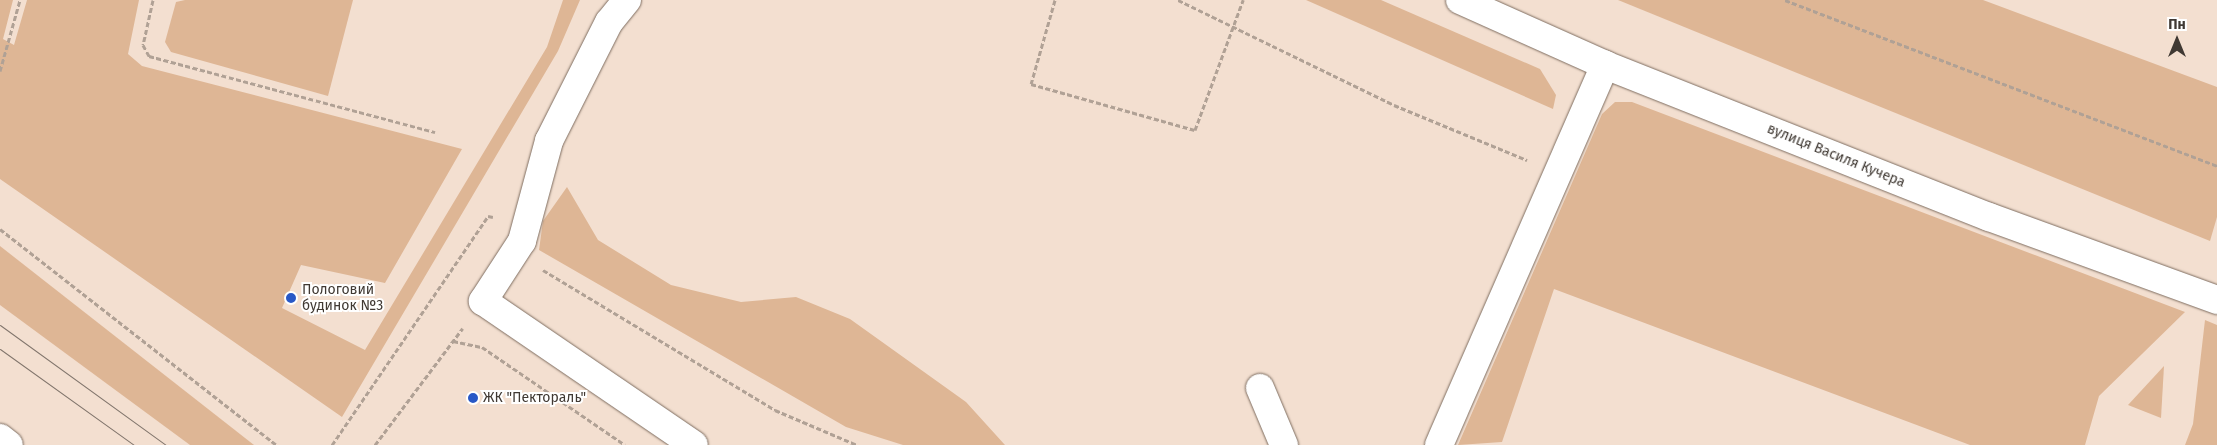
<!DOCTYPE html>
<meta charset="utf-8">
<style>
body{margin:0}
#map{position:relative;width:2217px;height:445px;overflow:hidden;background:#f3dfd0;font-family:"Fira Sans",sans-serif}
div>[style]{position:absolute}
.green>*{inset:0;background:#deb695}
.path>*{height:3px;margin-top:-1.5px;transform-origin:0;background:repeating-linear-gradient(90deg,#b0a195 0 5px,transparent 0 7.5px)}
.roads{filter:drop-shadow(0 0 1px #7e6d60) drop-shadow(0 0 1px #7e6d60)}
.minor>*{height:28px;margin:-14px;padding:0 14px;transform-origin:14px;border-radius:14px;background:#fff}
.tram>*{height:1px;margin:-0.5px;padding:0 0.5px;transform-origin:0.5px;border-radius:0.5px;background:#81756c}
.dots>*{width:14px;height:14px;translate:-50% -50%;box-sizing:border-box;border:2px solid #fff;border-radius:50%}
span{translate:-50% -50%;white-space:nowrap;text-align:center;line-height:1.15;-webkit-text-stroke:4px #fff;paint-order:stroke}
.street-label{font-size:14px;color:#403933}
.poi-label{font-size:14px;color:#403933}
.left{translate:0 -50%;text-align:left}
.north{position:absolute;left:2152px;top:15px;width:50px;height:50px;-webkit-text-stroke:4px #fff;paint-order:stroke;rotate:0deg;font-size:14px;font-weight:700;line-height:20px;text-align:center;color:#403933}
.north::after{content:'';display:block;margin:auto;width:18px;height:22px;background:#403933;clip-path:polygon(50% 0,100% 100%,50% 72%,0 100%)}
</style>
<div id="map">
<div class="green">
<div style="clip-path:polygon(0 0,13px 0,3px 39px,14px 45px,27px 0,139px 0,128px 54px,142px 66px,462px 149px,385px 283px,301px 265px,282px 308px,365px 350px,547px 47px,563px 0,580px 0,558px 51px,342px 417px,0 179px)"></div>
<div style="clip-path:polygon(185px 0,353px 0,328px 96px,171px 52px,165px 42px,176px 2px)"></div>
<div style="clip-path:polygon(1306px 0,1381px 0,1540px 69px,1556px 95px,1553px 109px)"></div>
<div style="clip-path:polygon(1618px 0,1983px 0,2217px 87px,2217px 217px,2210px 241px)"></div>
<div style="clip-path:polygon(1615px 102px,1632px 102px,2185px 312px,2099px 396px,2085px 445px,1970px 445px,1554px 289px,1502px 442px,1458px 445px,1602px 114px)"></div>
<div style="clip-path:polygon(567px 187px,598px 240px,671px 285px,741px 302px,796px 297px,850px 319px,966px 402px,1005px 445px,903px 445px,846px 427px,539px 250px,543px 221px)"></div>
<div style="clip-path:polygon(0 246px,254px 445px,190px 445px,0 305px)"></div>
<div style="clip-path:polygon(2205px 320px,2217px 325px,2217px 445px,2185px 445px,2193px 424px)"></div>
<div style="clip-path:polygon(2164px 366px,2161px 418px,2128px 405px)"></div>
</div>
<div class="path">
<div style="left:153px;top:0;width:46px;rotate:102.5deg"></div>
<div style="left:143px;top:45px;width:13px;rotate:61deg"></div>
<div style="left:149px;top:56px;width:296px;rotate:14.9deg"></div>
<div style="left:1055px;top:0;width:87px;rotate:105.9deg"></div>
<div style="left:1031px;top:84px;width:170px;rotate:15.7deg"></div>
<div style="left:1195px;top:130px;width:139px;rotate:-69.7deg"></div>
<div style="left:1178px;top:0;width:240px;rotate:25.9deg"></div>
<div style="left:1394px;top:105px;width:144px;rotate:22.5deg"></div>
<div style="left:1785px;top:0;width:463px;rotate:21deg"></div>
<div style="left:0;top:71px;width:74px;rotate:-74.3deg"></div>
<div style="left:0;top:229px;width:350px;rotate:38deg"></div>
<div style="left:543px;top:270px;width:271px;rotate:31.1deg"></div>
<div style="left:775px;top:410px;width:89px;rotate:23.1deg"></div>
<div style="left:453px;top:341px;width:30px;rotate:12deg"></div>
<div style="left:482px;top:347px;width:173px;rotate:34.4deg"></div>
<div style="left:332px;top:445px;width:277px;rotate:-55.7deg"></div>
<div style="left:488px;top:216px;width:5px;rotate:11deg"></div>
<div style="left:375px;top:445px;width:146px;rotate:-53.1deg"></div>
</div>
<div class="roads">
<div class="minor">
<div style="left:627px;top:0;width:28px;rotate:129deg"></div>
<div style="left:609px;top:22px;width:133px;rotate:116.8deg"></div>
<div style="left:549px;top:141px;width:104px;rotate:105.1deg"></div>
<div style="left:522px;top:241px;width:72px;rotate:123deg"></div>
<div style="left:483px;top:301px;width:255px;rotate:34.3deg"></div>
<div style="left:1460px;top:0;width:159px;rotate:24.1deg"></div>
<div style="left:1605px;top:65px;width:413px;rotate:21.6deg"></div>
<div style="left:1989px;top:217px;width:243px;rotate:20deg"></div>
<div style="left:1260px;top:388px;width:62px;rotate:67.2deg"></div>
<div style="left:0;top:438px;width:11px;rotate:38deg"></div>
<div style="left:1439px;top:445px;width:415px;rotate:-66.4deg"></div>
</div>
</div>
<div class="tram">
<div style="left:0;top:325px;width:205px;rotate:35.9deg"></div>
<div style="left:0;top:349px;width:165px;rotate:35.6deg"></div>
</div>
<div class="dots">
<div style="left:291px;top:298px;background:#2858c6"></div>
<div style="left:473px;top:398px;background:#2858c6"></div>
</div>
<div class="street-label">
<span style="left:1836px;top:156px;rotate:22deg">вулиця Василя Кучера</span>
</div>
<div class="poi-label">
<span class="left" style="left:302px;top:298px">Пологовий<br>будинок №3</span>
<span class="left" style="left:483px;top:398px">ЖК "Пектораль"</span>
</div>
<div class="north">Пн</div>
</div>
